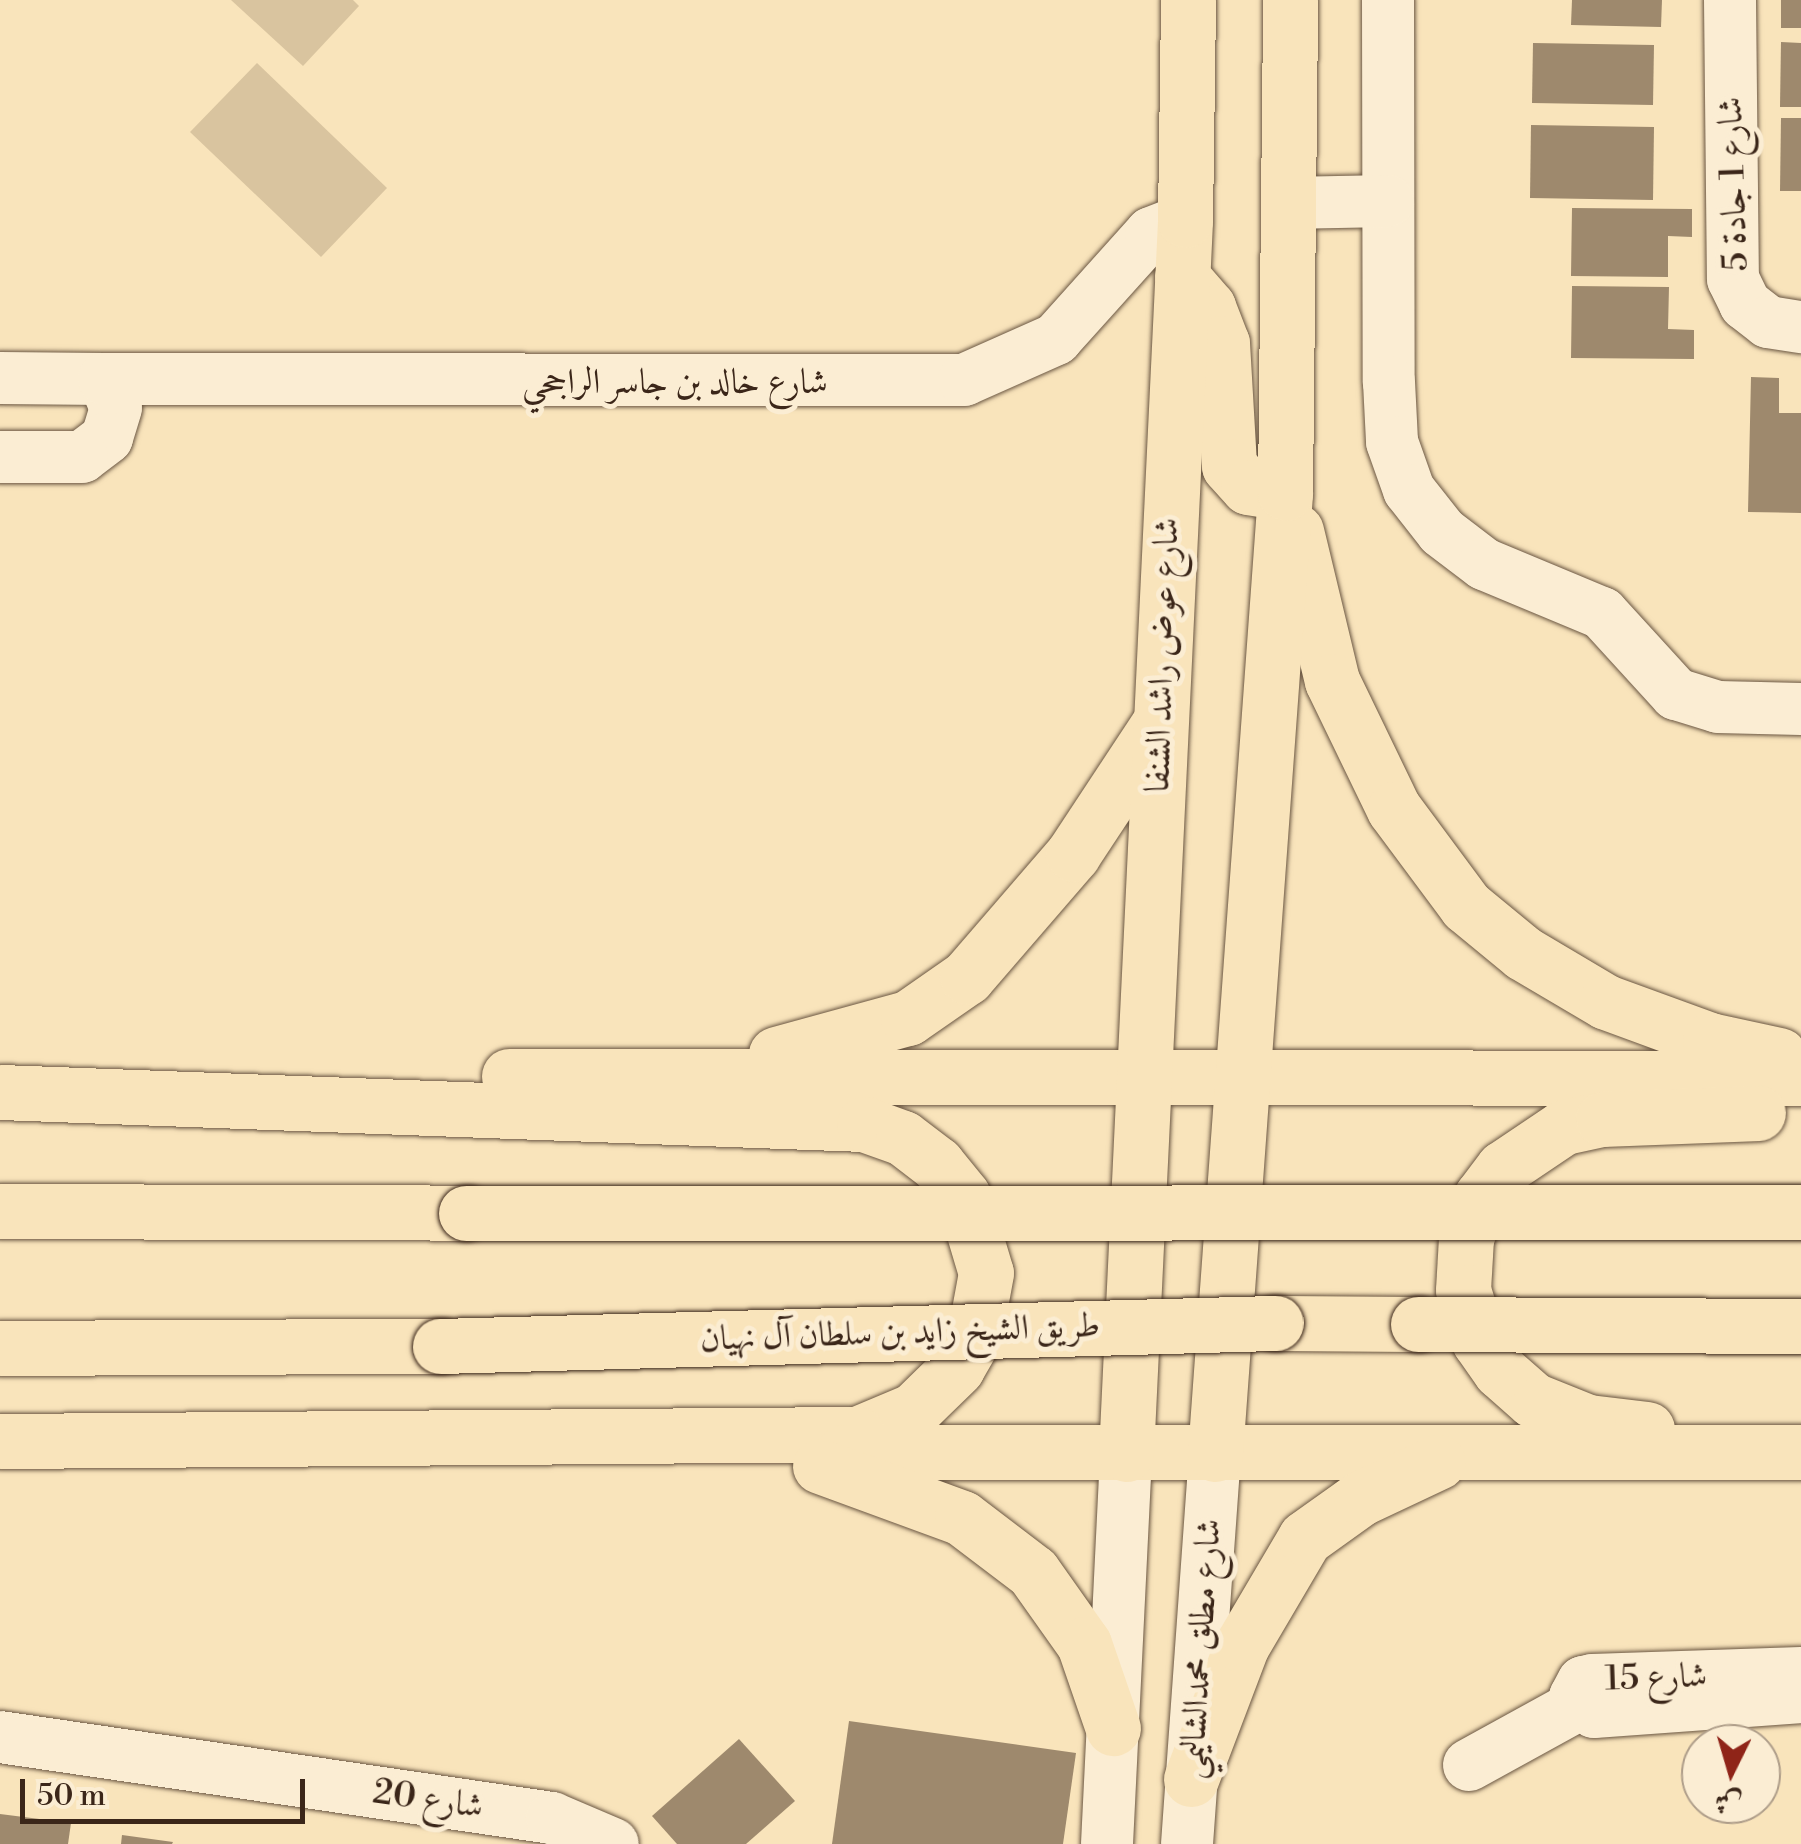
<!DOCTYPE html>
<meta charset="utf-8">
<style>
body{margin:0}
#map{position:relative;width:1801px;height:1844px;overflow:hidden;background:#f9e4bb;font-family:"Libre Bodoni",Amiri,serif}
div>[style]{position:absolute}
.green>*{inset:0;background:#d9c49f}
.building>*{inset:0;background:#9e896d}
.roads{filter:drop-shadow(0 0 2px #6a5642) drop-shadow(0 0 2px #6a5642)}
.minor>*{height:52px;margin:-26px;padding:0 26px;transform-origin:26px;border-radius:26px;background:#fbedd3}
.major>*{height:55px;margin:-27.5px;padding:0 27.5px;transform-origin:27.5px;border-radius:27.5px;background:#f9e4bb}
.highway>*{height:55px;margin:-27.5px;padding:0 27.5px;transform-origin:27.5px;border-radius:27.5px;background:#f9e4bb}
.bridges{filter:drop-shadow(0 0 2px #3b2619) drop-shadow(0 0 2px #3b2619)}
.highway-bridge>*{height:55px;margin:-27.5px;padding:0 27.5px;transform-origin:27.5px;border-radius:27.5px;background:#f9e4bb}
span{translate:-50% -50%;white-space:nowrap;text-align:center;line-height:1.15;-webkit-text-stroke:10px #fbedd3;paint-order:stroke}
.street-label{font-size:35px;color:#3b2619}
.north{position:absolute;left:1681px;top:1724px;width:100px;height:100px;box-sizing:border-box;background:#fbedd3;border:2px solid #ae9d89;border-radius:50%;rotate:185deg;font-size:28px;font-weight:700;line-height:40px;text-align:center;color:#3b2619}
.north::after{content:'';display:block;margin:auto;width:35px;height:45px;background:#8f2418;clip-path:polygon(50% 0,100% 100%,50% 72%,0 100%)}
.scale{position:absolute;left:20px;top:1779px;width:285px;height:45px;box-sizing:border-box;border:5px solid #3b2619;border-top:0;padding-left:12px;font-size:30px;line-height:35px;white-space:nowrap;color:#3b2619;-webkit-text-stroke:8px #fbedd3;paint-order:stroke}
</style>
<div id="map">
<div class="green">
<div style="clip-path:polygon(231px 0,353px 0,359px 6px,303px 66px)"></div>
<div style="clip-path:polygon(257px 63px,387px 188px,321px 257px,190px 132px)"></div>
</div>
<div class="building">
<div style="clip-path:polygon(1572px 0,1662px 0,1661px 27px,1571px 25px)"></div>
<div style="clip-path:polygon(1781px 0,1801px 0,1801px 28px,1781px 28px)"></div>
<div style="clip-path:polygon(1781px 42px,1801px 43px,1801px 107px,1780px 107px)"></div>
<div style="clip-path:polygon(1533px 43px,1654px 45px,1653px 105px,1532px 103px)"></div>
<div style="clip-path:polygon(1781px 118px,1801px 118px,1801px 191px,1780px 191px)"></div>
<div style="clip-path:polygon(1531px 125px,1654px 127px,1653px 200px,1530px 198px)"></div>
<div style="clip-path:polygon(1572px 208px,1692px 209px,1692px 237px,1668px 236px,1668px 277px,1571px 276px)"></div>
<div style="clip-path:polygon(1572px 286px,1669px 287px,1668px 329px,1694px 330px,1694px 359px,1571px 358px)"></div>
<div style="clip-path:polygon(1751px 377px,1779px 378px,1779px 413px,1801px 413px,1801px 513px,1748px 512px)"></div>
<div style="clip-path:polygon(849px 1721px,1076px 1753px,1063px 1844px,832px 1844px)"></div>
<div style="clip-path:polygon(739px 1739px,795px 1801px,746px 1844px,677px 1844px,652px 1816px)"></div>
<div style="clip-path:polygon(0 1814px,71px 1823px,68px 1844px,0 1844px)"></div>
<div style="clip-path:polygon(122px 1835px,173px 1842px,172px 1844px,121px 1844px)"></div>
</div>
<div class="roads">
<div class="minor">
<div style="left:1388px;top:0;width:382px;rotate:89.9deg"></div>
<div style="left:1389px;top:382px;width:60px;rotate:87.1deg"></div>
<div style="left:1392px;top:442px;width:51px;rotate:70.5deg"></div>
<div style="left:1409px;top:490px;width:53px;rotate:51.8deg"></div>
<div style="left:1442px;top:532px;width:53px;rotate:37.3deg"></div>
<div style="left:1484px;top:564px;width:128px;rotate:22.6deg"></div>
<div style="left:1602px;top:613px;width:110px;rotate:47.6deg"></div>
<div style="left:1676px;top:694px;width:44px;rotate:17.2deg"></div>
<div style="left:1718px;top:707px;width:83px;rotate:1.4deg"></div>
<div style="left:1730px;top:0;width:279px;rotate:89.4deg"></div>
<div style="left:1733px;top:279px;width:28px;rotate:64deg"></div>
<div style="left:1745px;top:304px;width:29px;rotate:38deg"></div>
<div style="left:1768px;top:322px;width:33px;rotate:9deg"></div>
<div style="left:1288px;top:203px;width:100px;rotate:-1.1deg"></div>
<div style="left:0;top:378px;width:104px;rotate:0.6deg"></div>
<div style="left:104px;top:379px;width:31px;rotate:68deg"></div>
<div style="left:116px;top:408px;width:31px;rotate:107deg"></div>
<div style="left:107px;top:438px;width:31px;rotate:143deg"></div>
<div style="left:82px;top:457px;width:82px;rotate:180deg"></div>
<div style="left:104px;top:379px;width:860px;rotate:0.07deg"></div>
<div style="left:964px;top:380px;width:101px;rotate:-24deg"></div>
<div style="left:1056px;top:339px;width:142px;rotate:-48.1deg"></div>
<div style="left:1151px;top:233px;width:36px;rotate:-21deg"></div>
<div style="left:1801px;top:1673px;width:209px;rotate:178.1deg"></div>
<div style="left:1592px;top:1680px;width:9px;rotate:167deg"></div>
<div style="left:1583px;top:1682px;width:17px;rotate:118deg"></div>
<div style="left:1575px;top:1697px;width:24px;rotate:38deg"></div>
<div style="left:1594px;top:1712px;width:208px;rotate:-4.1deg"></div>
<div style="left:0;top:1737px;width:558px;rotate:8.35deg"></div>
<div style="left:552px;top:1818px;width:66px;rotate:23.1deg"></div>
<div style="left:1469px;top:1765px;width:124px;rotate:-28.8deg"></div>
<div style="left:1107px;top:1844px;width:390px;rotate:-87.2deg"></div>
<div style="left:1187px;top:1844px;width:391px;rotate:-85.9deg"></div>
</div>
<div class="major">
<div style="left:1182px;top:277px;width:40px;rotate:49deg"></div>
<div style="left:1208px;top:307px;width:39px;rotate:69deg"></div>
<div style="left:1222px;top:343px;width:123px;rotate:86.7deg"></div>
<div style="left:1229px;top:466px;width:28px;rotate:48deg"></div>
<div style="left:1248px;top:487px;width:37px;rotate:9deg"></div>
<div style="left:1296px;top:531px;width:154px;rotate:76.5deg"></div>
<div style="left:1332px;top:681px;width:142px;rotate:64.2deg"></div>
<div style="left:1394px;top:809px;width:121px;rotate:53.4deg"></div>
<div style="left:1466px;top:906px;width:74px;rotate:39.5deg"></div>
<div style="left:1523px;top:953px;width:96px;rotate:30.6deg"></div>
<div style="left:1606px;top:1002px;width:111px;rotate:20.1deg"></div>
<div style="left:1710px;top:1040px;width:71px;rotate:12.3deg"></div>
<div style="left:776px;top:1054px;width:137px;rotate:-15.3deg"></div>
<div style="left:908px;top:1018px;width:72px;rotate:-34.8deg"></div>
<div style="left:967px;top:977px;width:162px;rotate:-49.2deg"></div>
<div style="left:1073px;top:854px;width:158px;rotate:-56.6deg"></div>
<div style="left:509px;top:1076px;width:1292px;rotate:0.09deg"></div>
<div style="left:0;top:1092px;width:865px;rotate:2.12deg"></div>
<div style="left:864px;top:1124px;width:41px;rotate:19.7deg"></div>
<div style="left:903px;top:1138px;width:43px;rotate:37.4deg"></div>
<div style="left:937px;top:1164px;width:41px;rotate:50.9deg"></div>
<div style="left:963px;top:1196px;width:80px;rotate:73.4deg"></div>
<div style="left:986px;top:1273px;width:66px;rotate:100.5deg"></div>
<div style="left:974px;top:1338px;width:34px;rotate:120deg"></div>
<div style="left:957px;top:1368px;width:60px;rotate:135.7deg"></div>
<div style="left:914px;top:1410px;width:62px;rotate:157.2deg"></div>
<div style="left:857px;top:1434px;width:857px;rotate:179.53deg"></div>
<div style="left:1647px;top:1429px;width:59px;rotate:-173.2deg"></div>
<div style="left:1588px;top:1422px;width:59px;rotate:-158.2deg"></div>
<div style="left:1533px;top:1400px;width:44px;rotate:-138.7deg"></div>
<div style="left:1500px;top:1371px;width:37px;rotate:-125deg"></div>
<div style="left:1479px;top:1341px;width:53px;rotate:-107.4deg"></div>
<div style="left:1463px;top:1290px;width:52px;rotate:-86.7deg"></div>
<div style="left:1466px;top:1238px;width:44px;rotate:-69.9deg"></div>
<div style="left:1481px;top:1197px;width:36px;rotate:-53deg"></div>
<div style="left:1503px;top:1168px;width:73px;rotate:-33.9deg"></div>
<div style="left:1564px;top:1127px;width:40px;rotate:-12deg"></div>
<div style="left:1603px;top:1119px;width:155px;rotate:-2.2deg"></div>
<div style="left:844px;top:1452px;width:957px"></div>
<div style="left:1126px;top:1454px;width:1235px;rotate:-87.26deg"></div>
<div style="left:1185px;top:220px;width:220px;rotate:-89.2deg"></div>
<div style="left:1215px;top:1454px;width:964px;rotate:-85.83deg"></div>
<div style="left:1285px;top:493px;width:493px;rotate:-89.4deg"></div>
<div style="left:820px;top:1466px;width:151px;rotate:20.1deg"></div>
<div style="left:962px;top:1518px;width:89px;rotate:37.3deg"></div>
<div style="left:1033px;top:1572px;width:88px;rotate:54.7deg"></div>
<div style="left:1084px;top:1644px;width:89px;rotate:71deg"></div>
<div style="left:1191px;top:1779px;width:143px;rotate:-69.2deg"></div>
<div style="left:1242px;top:1645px;width:124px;rotate:-59.5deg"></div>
<div style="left:1305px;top:1538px;width:69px;rotate:-35.5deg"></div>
<div style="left:1361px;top:1498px;width:85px;rotate:-25.1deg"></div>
</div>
<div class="highway">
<div style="left:0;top:1211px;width:466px;rotate:0.2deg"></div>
<div style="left:1276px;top:1323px;width:142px;rotate:0.4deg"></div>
<div style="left:0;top:1348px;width:440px;rotate:-0.3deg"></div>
</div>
</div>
<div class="bridges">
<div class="highway-bridge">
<div style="left:466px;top:1213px;width:1335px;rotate:-0.04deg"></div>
<div style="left:1418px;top:1324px;width:383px;rotate:0.3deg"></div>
<div style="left:440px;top:1346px;width:836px;rotate:-1.58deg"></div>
</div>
</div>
<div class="street-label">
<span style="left:1734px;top:184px;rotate:-92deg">شارع 1 جادة 5</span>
<span style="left:675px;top:383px">شارع خالد بن جاسر الراجحي</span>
<span style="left:1163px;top:655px;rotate:-88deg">شارع عوض راشد الشنفا</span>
<span style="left:900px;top:1333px;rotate:-2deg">طريق الشيخ زايد بن سلطان آل نهيان</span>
<span style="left:1201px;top:1649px;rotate:-86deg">شارع مطلق محمدالشاليمي</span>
<span style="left:1656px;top:1678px;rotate:-2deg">شارع 15</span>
<span style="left:428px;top:1800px;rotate:8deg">شارع 20</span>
</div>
<div class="north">ش</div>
<div class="scale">50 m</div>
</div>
